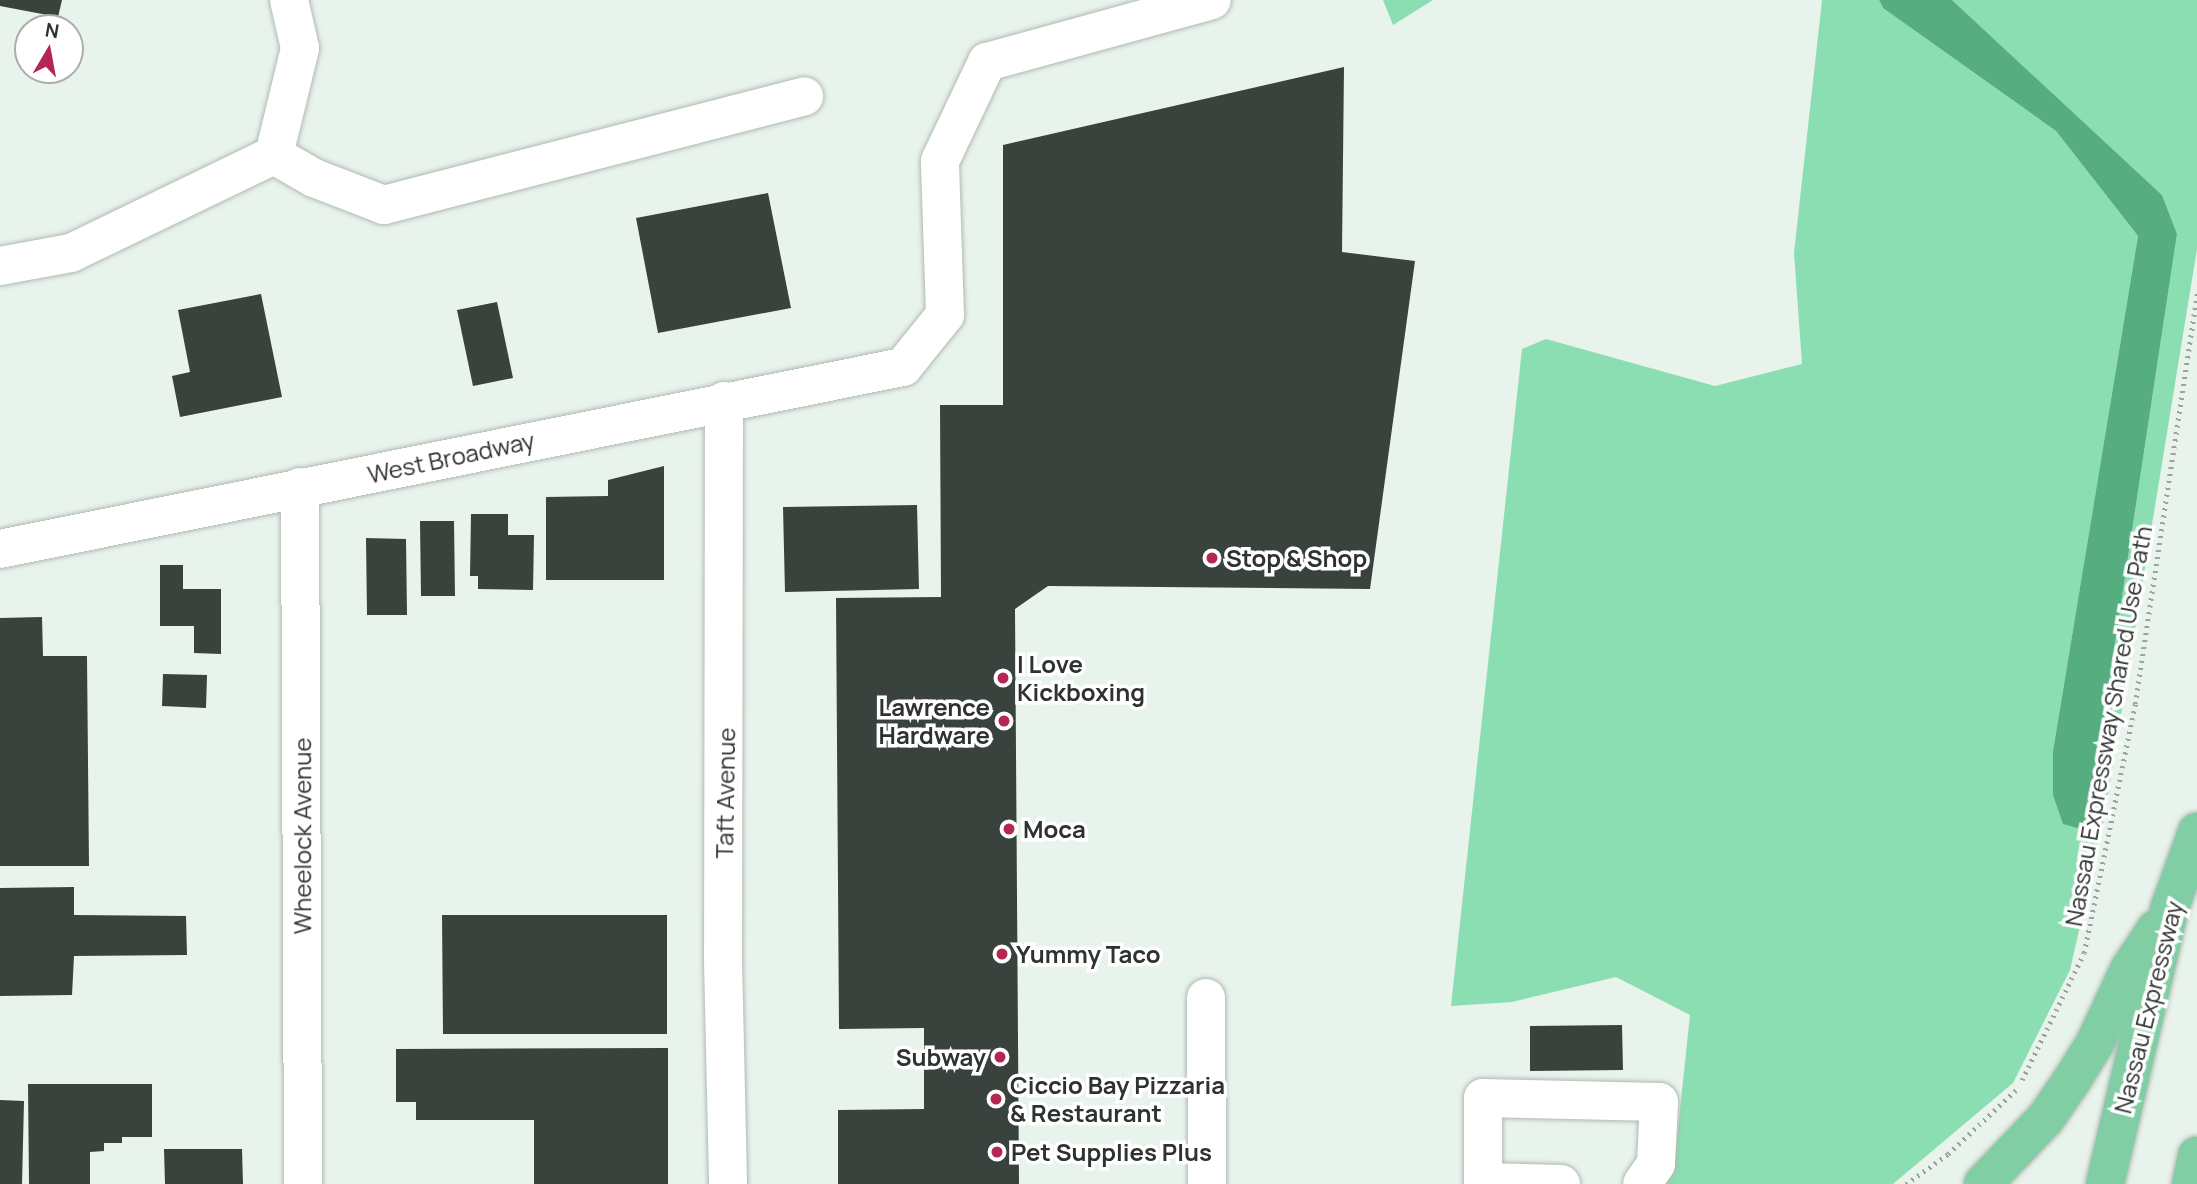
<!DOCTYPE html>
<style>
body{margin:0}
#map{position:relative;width:2197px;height:1184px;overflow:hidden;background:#e8f3ec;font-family:Manrope,sans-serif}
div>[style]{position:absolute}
.green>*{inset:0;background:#8bdeb1}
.water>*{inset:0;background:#55ad80}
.building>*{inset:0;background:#39423d}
.path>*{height:4.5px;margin-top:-2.25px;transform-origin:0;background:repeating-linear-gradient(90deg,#9ba39f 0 2px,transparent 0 7px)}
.roads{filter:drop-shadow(0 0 2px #b0bab4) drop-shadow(0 0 2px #b0bab4)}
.minor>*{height:38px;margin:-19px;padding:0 19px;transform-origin:19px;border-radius:19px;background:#fff}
.highway>*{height:38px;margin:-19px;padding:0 19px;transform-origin:19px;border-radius:19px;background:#82cea4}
.dots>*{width:19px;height:19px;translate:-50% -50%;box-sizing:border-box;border:4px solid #fff;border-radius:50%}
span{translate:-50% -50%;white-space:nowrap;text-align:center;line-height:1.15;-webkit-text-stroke:7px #fff;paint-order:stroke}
.street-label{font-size:24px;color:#2e3230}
.poi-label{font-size:24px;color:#2e3230;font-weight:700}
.left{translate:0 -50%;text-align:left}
.right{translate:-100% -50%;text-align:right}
.north{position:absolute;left:14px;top:14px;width:70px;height:70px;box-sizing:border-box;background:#fff;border:2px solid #abadac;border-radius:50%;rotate:10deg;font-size:19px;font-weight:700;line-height:28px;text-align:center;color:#2e3230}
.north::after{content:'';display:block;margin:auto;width:24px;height:32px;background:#b62652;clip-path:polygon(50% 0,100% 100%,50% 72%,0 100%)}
</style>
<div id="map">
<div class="green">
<div style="clip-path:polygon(1383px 0,1433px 0,1393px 25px)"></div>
<div style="clip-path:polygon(1822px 0,1879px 0,1883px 8px,2056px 131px,2138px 236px,2053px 751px,2089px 815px,2177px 234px,2162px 195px,1952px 0,2197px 0,2197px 249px,2102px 831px,2070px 970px,2013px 1083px,1893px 1184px,1661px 1184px,1674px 1166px,1690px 1015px,1616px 977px,1512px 1002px,1451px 1006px,1522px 349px,1546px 339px,1715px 386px,1802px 364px,1794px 253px)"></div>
</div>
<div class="water">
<div style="clip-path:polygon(1879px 0,1952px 0,2162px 195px,2177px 234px,2089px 815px,2078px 828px,2063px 824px,2053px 795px,2053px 751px,2138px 236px,2056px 131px,1883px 8px)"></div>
</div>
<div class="building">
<div style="clip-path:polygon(0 0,62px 0,58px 17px,0 6px)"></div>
<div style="clip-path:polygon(1344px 67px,1342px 252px,1415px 261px,1370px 589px,1048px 586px,1015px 609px,1019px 1184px,838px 1184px,838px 1110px,924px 1109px,924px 1028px,839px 1029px,836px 598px,941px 597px,940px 405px,1003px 405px,1003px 145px)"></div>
<div style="clip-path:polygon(768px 193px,791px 308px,658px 333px,636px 218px)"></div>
<div style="clip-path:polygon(261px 294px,282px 397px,180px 417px,172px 376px,190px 372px,178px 310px)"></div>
<div style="clip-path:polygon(497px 302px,513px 378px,473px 386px,457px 310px)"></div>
<div style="clip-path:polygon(664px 466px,664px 580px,546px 580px,546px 497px,608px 496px,608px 480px)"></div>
<div style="clip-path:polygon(917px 505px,919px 589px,785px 592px,783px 507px)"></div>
<div style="clip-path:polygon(471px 514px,508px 514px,508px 535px,534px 535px,533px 590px,478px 589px,478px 576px,470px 576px)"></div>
<div style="clip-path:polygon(420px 521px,454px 521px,455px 596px,421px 596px)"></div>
<div style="clip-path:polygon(366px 538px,406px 539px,407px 615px,367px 615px)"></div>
<div style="clip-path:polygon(160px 565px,183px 565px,183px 589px,221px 589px,221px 654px,194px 653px,194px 626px,160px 626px)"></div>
<div style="clip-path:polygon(42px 617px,43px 656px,87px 656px,89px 866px,0 866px,0 618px)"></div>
<div style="clip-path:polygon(163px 674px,207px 675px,206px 708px,162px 706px)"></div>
<div style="clip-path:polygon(74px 887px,74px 915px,186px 916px,187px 955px,74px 956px,72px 995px,0 996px,0 888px)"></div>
<div style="clip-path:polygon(442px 915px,667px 915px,667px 1034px,443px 1034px)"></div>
<div style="clip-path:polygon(1622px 1025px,1623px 1070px,1530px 1071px,1530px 1026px)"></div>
<div style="clip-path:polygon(668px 1048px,668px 1184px,534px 1184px,534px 1120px,416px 1120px,416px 1102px,396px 1102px,396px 1049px)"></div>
<div style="clip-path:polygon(28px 1084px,152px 1084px,152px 1137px,122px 1137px,122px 1143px,104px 1143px,104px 1151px,90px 1152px,90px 1184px,29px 1184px)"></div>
<div style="clip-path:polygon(0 1100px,24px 1101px,22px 1184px,0 1184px)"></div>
<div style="clip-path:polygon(164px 1149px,242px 1149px,243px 1184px,165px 1184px)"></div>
</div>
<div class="path">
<div style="left:2022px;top:1080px;width:141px;rotate:-64deg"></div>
<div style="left:2084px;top:953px;width:254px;rotate:-78.4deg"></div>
<div style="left:2135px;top:704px;width:416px;rotate:-81.4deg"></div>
<div style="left:1906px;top:1184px;width:52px;rotate:-35.5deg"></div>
<div style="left:1948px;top:1154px;width:93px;rotate:-43.3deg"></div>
</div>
<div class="roads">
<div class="minor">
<div style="left:274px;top:155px;width:110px;rotate:-76.3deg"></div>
<div style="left:300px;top:48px;width:49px;rotate:-102.9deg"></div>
<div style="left:0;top:266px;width:72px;rotate:-10.4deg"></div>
<div style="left:71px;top:253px;width:225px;rotate:-25.8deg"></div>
<div style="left:274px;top:155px;width:46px;rotate:29.9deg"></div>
<div style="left:314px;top:178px;width:75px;rotate:21.1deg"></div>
<div style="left:384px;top:205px;width:434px;rotate:-14.5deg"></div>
<div style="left:724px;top:401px;width:559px;rotate:90.1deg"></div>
<div style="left:723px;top:960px;width:224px;rotate:88.7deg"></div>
<div style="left:300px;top:487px;width:697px;rotate:89.75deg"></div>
<div style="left:0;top:549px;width:921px;rotate:-11.4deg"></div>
<div style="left:903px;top:367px;width:67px;rotate:-51.1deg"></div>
<div style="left:945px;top:315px;width:154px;rotate:-91.9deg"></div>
<div style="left:940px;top:161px;width:110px;rotate:-64.6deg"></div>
<div style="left:987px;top:62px;width:233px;rotate:-15.4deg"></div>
<div style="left:1206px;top:998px;width:186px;rotate:89.7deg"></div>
<div style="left:1483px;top:1182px;width:78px;rotate:1.5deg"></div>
<div style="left:1483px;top:1184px;width:86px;rotate:-90deg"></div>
<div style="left:1483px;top:1098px;width:176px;rotate:1.3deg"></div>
<div style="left:1659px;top:1102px;width:62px;rotate:92.8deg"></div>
<div style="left:1656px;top:1164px;width:24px;rotate:125deg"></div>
</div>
<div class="highway">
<div style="left:1983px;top:1184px;width:91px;rotate:-46.3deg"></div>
<div style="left:2046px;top:1118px;width:46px;rotate:-55.6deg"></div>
<div style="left:2072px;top:1080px;width:44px;rotate:-58.1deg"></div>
<div style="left:2095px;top:1043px;width:81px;rotate:-65deg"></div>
<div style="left:2129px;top:970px;width:49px;rotate:-56.6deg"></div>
<div style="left:2105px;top:1184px;width:285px;rotate:-76.8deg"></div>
<div style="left:2170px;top:907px;width:80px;rotate:-70.2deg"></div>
<div style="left:2191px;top:1184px;width:29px;rotate:-78deg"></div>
</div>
</div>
<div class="dots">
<div style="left:1212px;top:558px;background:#b62652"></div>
<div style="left:1003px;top:678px;background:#b62652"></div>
<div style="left:1004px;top:721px;background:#b62652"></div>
<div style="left:1009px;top:829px;background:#b62652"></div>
<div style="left:1002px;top:954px;background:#b62652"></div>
<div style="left:1000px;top:1057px;background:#b62652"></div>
<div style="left:996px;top:1099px;background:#b62652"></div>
<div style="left:997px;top:1152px;background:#b62652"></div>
</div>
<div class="street-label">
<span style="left:451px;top:457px;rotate:-12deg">West Broadway</span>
<span style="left:2108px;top:726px;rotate:-80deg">Nassau Expressway Shared Use Path</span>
<span style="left:725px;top:793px;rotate:-89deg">Taft Avenue</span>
<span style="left:302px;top:836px;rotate:-90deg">Wheelock Avenue</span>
<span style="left:2148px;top:1007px;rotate:-76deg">Nassau Expressway</span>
</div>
<div class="poi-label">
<span class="left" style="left:1226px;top:558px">Stop &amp; Shop</span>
<span class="left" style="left:1017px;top:678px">I Love<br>Kickboxing</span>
<span class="right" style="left:990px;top:721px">Lawrence<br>Hardware</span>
<span class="left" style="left:1023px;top:829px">Moca</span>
<span class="left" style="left:1016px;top:954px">Yummy Taco</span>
<span class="right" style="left:986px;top:1057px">Subway</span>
<span class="left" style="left:1010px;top:1099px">Ciccio Bay Pizzaria<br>&amp; Restaurant</span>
<span class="left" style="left:1011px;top:1152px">Pet Supplies Plus</span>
</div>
<div class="north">N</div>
</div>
